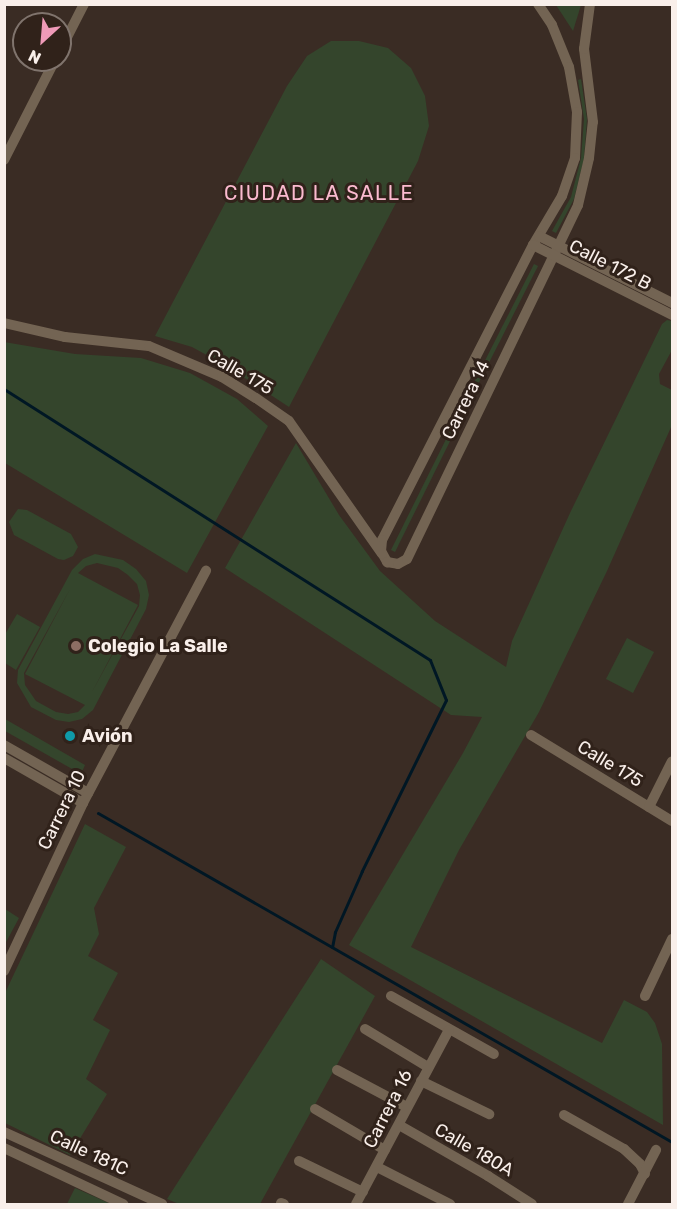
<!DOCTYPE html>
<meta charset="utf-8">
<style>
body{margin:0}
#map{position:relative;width:677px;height:1209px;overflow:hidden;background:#3a2c24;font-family:Rubik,sans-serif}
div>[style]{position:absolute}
.green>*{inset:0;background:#34452c}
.stream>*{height:3px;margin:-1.5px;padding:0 1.5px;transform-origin:1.5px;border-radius:1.5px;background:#001724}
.minor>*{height:10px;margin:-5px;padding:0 5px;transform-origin:5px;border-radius:5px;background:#736453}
.dots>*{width:16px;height:16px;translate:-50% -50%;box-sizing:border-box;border:3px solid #30221a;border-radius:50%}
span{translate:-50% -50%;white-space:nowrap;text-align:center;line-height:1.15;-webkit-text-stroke:6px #30221a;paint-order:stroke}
.street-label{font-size:18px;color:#f9efea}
.poi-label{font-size:18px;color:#f9efea;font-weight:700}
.left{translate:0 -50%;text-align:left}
.neighbourhood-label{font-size:20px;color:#fbbacf;letter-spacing:1.5px}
.frame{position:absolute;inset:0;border:6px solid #f9efea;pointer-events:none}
.north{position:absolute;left:12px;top:12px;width:60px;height:60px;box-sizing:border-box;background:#30221a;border:2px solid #80746d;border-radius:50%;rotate:206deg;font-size:16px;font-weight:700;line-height:24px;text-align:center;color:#f9efea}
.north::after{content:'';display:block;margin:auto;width:21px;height:27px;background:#ef9ab8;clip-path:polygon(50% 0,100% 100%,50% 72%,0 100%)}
</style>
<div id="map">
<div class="green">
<div style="clip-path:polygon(556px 5px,581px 5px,573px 31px)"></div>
<div style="clip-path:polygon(331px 41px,359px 41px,388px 48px,411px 68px,425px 96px,429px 126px,418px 161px,289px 407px,225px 365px,192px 347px,155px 336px,287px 86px,307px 56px)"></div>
<div style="clip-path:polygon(581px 79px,587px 119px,584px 159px,574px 199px,556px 233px,552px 231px,571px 197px,581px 158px,584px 119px,578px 80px)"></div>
<div style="clip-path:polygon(534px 264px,538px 266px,466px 408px,462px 406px)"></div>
<div style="clip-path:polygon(667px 320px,672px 321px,672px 350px,659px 374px,660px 384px,672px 390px,672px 425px,607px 571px,539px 712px,459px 850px,411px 947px,602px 1043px,624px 1000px,647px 1012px,655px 1023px,662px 1044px,663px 1125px,349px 945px,463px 753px,482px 717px,451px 715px,225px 568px,296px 443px,339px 515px,380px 571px,435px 621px,506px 667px,512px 641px,570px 513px,662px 324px)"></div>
<div style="clip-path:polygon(4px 342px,75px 354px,141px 358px,190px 373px,237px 399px,268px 426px,187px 573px,5px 463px)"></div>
<div style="clip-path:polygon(458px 415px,462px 417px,395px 552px,391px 550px)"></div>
<div style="clip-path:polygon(18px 509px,27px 510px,71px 534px,78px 547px,73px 556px,64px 560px,58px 559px,14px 535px,9px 522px)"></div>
<div style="clip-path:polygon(evenodd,95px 554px,123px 560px,136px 569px,146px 581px,149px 595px,146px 609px,93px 710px,82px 719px,69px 722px,56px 720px,31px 707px,17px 683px,18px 670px,72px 570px,83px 559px,95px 554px,97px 563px,118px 568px,128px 575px,137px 584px,140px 595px,139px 606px,92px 692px,138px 605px,78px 573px,86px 566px,97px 563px,95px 554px,70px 589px,25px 674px,85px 705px,78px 712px,68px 714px,56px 712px,36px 701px,25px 685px,24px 673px,70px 589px)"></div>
<div style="clip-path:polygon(17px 614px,40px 627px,16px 670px,5px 663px,4px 636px)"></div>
<div style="clip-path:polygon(627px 638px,654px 652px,633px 693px,606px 679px)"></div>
<div style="clip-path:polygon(5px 719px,85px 765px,81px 774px,5px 731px)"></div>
<div style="clip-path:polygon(85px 824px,126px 847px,94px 908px,99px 934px,88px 956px,118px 973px,93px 1020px,110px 1030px,86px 1079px,107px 1094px,70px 1155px,5px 1123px,5px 993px)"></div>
<div style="clip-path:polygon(5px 909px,19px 918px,5px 944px)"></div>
<div style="clip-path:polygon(321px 959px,375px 996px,260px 1204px,179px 1204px,167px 1199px)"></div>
<div style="clip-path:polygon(75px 1188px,111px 1204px,67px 1204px)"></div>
</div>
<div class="stream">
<div style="left:4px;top:389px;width:505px;rotate:32.46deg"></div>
<div style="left:430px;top:660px;width:43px;rotate:68.2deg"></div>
<div style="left:446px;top:700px;width:191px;rotate:116.2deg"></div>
<div style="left:362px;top:871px;width:67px;rotate:113.9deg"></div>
<div style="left:335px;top:932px;width:15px;rotate:101deg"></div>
<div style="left:98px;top:813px;width:662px;rotate:29.82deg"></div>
</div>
<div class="minor">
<div style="left:538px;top:4px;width:25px;rotate:56deg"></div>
<div style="left:552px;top:25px;width:45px;rotate:68deg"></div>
<div style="left:569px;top:67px;width:46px;rotate:79.9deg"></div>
<div style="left:577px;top:112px;width:46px;rotate:92.5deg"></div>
<div style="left:575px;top:158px;width:40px;rotate:108.9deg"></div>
<div style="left:562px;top:196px;width:57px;rotate:120.6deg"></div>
<div style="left:533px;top:245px;width:331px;rotate:117.1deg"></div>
<div style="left:382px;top:540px;width:11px;rotate:95deg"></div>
<div style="left:381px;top:551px;width:13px;rotate:61deg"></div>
<div style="left:387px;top:562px;width:11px;rotate:10deg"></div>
<div style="left:398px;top:564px;width:10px;rotate:-29deg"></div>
<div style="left:407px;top:559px;width:393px;rotate:-64.2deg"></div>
<div style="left:578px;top:205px;width:48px;rotate:-76.8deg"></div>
<div style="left:589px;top:158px;width:36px;rotate:-84deg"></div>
<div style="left:593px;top:122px;width:74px;rotate:-97deg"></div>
<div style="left:584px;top:49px;width:45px;rotate:-82.4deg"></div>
<div style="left:60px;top:51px;width:53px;rotate:-62.9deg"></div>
<div style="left:4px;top:160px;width:112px;rotate:-63deg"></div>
<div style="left:539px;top:236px;width:149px;rotate:26.7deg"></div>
<div style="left:533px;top:245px;width:156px;rotate:26.7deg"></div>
<div style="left:4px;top:323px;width:63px;rotate:12.9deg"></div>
<div style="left:65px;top:337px;width:84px;rotate:6.1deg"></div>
<div style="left:149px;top:346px;width:79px;rotate:23deg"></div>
<div style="left:222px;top:377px;width:40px;rotate:32deg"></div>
<div style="left:256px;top:398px;width:40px;rotate:34.9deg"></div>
<div style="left:289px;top:421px;width:162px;rotate:55deg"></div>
<div style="left:531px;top:735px;width:165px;rotate:31.4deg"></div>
<div style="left:4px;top:745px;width:97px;rotate:29.7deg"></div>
<div style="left:4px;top:758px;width:91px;rotate:29.7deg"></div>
<div style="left:649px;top:807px;width:51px;rotate:-63.4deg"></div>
<div style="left:4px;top:971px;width:186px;rotate:-64.8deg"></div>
<div style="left:83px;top:803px;width:263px;rotate:-62.1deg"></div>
<div style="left:391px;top:996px;width:118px;rotate:29.4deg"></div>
<div style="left:645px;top:996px;width:63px;rotate:-64.7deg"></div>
<div style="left:365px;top:1029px;width:74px;rotate:31.1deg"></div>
<div style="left:337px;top:1070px;width:79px;rotate:27.9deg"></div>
<div style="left:421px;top:1081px;width:76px;rotate:25.9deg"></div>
<div style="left:315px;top:1109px;width:81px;rotate:30.4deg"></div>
<div style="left:564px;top:1115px;width:69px;rotate:29.5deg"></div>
<div style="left:624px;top:1149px;width:22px;rotate:43deg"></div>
<div style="left:640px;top:1164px;width:11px;rotate:63deg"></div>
<div style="left:399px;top:1125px;width:103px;rotate:29.8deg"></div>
<div style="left:488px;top:1176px;width:52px;rotate:32.5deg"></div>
<div style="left:4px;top:1132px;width:174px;rotate:24.5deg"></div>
<div style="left:4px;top:1148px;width:132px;rotate:25.2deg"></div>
<div style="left:299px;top:1161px;width:71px;rotate:25.8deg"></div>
<div style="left:377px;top:1167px;width:82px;rotate:26.9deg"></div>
<div style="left:281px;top:1203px;width:3px;rotate:18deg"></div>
<div style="left:356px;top:1204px;width:197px;rotate:-61.9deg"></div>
<div style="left:628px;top:1204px;width:61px;rotate:-62.6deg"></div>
</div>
<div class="dots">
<div style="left:76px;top:646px;background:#8d6e63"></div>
<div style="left:70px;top:736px;background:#0f9aa8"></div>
</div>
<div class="street-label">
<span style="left:610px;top:265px;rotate:27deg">Calle 172 B</span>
<span style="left:240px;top:372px;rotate:30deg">Calle 175</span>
<span style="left:466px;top:400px;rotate:-64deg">Carrera 14</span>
<span style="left:610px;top:764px;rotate:31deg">Calle 175</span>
<span style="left:62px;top:810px;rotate:-64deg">Carrera 10</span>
<span style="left:388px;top:1109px;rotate:-63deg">Carrera 16</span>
<span style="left:474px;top:1150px;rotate:30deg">Calle 180A</span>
<span style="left:89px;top:1153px;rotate:25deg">Calle 181C</span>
</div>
<div class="poi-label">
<span class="left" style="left:88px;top:646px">Colegio La Salle</span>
<span class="left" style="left:82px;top:736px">Avión</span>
</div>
<div class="neighbourhood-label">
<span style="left:319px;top:193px">CIUDAD LA SALLE</span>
</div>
<div class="frame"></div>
<div class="north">N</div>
</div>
